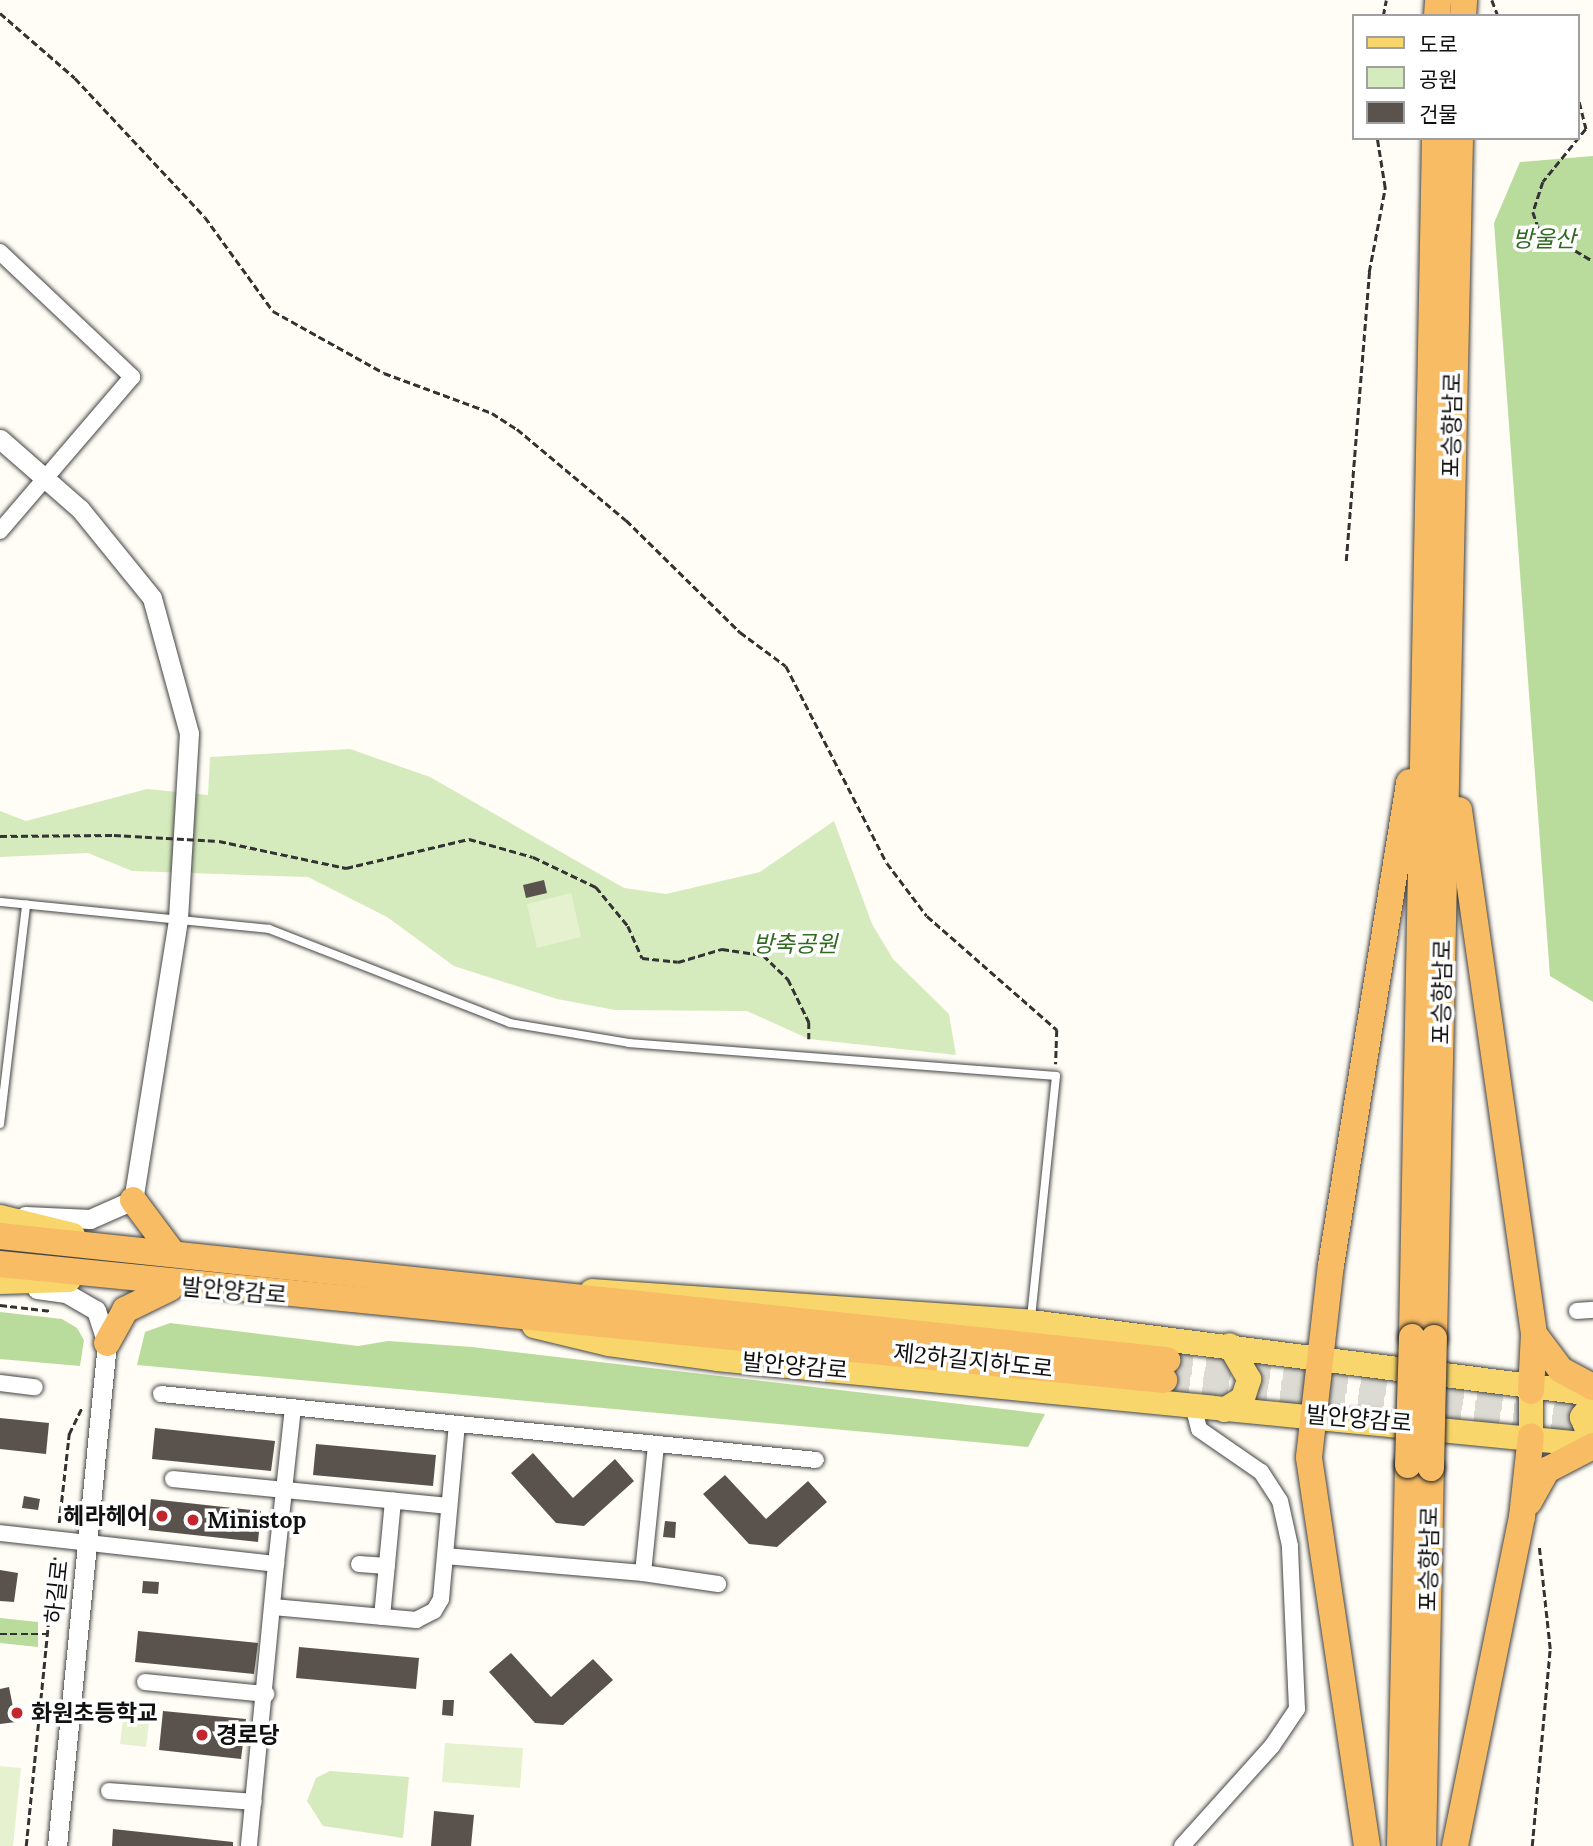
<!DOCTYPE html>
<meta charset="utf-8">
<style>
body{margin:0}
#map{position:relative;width:1593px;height:1846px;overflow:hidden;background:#fffdf5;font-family:Lora,"Noto Sans KR",serif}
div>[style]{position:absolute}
.green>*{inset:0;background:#d5ebbd}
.forest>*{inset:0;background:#b9dc9c}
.pitch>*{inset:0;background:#e6f2cf}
.building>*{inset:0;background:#5a524d}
.trunk-tunnel>*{height:26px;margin-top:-13px;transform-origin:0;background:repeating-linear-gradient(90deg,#dbdad3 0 26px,transparent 0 39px)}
.path>*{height:2.5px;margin-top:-1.25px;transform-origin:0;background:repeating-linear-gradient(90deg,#333 0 7px,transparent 0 10.5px)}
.roads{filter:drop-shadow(0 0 2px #444) drop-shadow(0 0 2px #444)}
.service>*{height:8px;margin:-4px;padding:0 4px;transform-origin:4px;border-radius:4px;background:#fff}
.minor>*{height:16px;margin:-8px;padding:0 8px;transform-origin:8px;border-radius:8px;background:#fff}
.tertiary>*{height:19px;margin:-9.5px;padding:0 9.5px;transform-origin:9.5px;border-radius:9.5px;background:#fff}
.primary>*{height:24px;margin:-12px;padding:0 12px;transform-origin:12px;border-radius:12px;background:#f9d66b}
.trunk>*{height:26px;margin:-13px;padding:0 13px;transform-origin:13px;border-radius:13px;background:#f7bc64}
.path-bridge>*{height:2.5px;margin-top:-1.25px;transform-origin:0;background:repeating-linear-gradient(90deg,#333 0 7px,transparent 0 10.5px)}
.bridges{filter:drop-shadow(0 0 2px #222) drop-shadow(0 0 2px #222)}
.trunk-bridge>*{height:26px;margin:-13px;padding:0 13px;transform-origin:13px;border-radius:13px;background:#f7bc64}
.dots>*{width:19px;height:19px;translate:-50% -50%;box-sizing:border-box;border:4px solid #fff;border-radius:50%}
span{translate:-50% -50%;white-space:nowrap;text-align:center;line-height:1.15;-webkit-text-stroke:7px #fff;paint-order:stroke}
.park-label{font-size:23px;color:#2f6b1f;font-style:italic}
.street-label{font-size:23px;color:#111}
.poi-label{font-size:23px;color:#111;font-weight:700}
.right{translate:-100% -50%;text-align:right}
.left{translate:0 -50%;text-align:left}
.legend{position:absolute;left:1352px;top:14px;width:228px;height:126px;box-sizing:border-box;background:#fff;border:2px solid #a0a0a0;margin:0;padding:9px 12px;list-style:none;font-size:21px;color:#111}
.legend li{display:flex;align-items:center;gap:14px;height:35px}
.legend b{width:35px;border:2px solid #a0a0a0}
</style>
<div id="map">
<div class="green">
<div style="clip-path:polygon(350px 749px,430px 777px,624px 888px,666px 894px,760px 872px,834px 821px,872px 924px,893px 959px,949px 1014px,956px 1055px,809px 1039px,747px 1011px,615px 1010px,557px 999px,454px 966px,387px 917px,308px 877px,132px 871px,88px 853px,0 857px,0 811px,26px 821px,147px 789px,208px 795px,210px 757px)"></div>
<div style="clip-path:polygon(330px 1771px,409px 1777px,403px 1838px,323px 1826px,307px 1801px,316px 1778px)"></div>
</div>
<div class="forest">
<div style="clip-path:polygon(1593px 156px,1593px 1002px,1550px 976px,1494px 223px,1520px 162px)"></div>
<div style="clip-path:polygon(0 1312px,62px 1319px,77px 1328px,84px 1340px,80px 1366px,0 1359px)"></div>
<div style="clip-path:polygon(170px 1323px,358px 1346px,388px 1341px,472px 1347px,1045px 1414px,1028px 1447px,137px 1365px,145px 1332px)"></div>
<div style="clip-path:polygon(0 1618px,38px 1622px,38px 1647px,0 1643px)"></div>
</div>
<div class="pitch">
<div style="clip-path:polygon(571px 893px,581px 937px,537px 948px,527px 904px)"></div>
<div style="clip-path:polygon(125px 1702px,151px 1706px,146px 1747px,120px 1744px)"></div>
<div style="clip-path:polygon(445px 1743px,523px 1748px,520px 1788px,442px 1782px)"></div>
<div style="clip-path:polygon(0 1766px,21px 1768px,13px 1846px,0 1846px)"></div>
</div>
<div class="building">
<div style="clip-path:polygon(544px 880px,547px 893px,526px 898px,523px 885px)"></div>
<div style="clip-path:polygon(0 1418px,49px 1423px,46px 1454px,0 1449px)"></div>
<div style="clip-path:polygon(155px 1428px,275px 1441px,271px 1471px,152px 1459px)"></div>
<div style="clip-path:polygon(316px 1444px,436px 1455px,433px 1486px,313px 1475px)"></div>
<div style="clip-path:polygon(533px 1453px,573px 1498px,615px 1459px,634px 1481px,584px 1526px,556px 1523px,511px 1473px)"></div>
<div style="clip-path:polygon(725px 1475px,766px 1519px,808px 1481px,827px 1502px,777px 1547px,749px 1544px,703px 1494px)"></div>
<div style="clip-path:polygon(24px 1496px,40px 1499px,38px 1510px,22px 1508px)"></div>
<div style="clip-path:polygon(151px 1499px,261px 1511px,258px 1542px,148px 1530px)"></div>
<div style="clip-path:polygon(665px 1521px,676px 1522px,675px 1538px,663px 1537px)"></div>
<div style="clip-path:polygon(0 1570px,18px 1573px,14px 1602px,0 1601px)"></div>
<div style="clip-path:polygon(143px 1581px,159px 1582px,158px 1594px,142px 1593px)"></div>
<div style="clip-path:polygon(138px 1631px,258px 1643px,254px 1674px,135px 1662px)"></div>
<div style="clip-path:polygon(299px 1647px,419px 1658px,416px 1689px,296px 1678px)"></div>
<div style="clip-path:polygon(511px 1653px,551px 1697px,593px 1659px,613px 1680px,563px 1725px,535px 1723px,489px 1672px)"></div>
<div style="clip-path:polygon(9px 1687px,16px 1722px,0 1724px,0 1689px)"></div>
<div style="clip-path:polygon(443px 1700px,454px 1700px,453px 1716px,442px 1715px)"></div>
<div style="clip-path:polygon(163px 1711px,246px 1719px,241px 1759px,159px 1750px)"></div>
<div style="clip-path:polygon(434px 1811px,474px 1815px,471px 1846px,431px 1846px)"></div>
<div style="clip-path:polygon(113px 1829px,233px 1842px,233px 1846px,112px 1846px)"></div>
</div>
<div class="trunk-tunnel">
<div style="left:1167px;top:1360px;width:429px;rotate:6.3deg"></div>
<div style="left:1164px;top:1380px;width:431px;rotate:6deg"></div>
</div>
<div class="path">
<div style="left:1492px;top:0;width:17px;rotate:69deg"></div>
<div style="left:0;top:13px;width:99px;rotate:40.9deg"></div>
<div style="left:75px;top:78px;width:190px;rotate:46.9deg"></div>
<div style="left:205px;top:217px;width:116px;rotate:54.1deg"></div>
<div style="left:273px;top:311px;width:127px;rotate:29.2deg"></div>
<div style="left:384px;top:373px;width:115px;rotate:20.3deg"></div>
<div style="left:492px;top:413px;width:30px;rotate:33deg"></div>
<div style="left:517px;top:429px;width:142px;rotate:39.9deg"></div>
<div style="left:626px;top:520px;width:160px;rotate:44.5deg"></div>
<div style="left:740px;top:632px;width:57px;rotate:36.5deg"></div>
<div style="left:786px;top:666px;width:221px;rotate:62.9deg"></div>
<div style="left:887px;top:863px;width:66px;rotate:53deg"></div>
<div style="left:927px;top:916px;width:173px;rotate:41.2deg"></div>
<div style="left:1057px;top:1030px;width:34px;rotate:92deg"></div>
<div style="left:1383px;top:16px;width:16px;rotate:-79deg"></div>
<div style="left:1577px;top:92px;width:38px;rotate:76deg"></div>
<div style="left:1586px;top:129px;width:68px;rotate:129.1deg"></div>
<div style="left:1543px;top:182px;width:32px;rotate:108deg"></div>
<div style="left:1533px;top:212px;width:18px;rotate:71deg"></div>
<div style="left:1539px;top:229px;width:63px;rotate:30.7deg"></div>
<div style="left:1346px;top:561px;width:290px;rotate:-85.4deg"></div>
<div style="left:1369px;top:272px;width:86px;rotate:-79.2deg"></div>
<div style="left:1385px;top:188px;width:51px;rotate:-99.1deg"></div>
<div style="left:0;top:836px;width:114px;rotate:-0.5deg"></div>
<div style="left:219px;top:841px;width:130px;rotate:12deg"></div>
<div style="left:346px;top:868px;width:126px;rotate:-13.3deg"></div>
<div style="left:469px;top:839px;width:66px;rotate:15.7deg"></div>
<div style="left:533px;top:857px;width:70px;rotate:25.5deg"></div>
<div style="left:596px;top:887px;width:50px;rotate:50.6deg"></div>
<div style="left:628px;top:926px;width:35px;rotate:66deg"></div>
<div style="left:642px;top:958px;width:36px;rotate:6deg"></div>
<div style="left:678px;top:962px;width:46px;rotate:-16.5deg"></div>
<div style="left:722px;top:949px;width:41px;rotate:8.3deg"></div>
<div style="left:763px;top:955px;width:35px;rotate:44deg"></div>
<div style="left:788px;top:979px;width:48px;rotate:64deg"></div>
<div style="left:809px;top:1022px;width:17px;rotate:90deg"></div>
<div style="left:0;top:1305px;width:52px;rotate:6.6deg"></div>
<div style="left:59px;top:1523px;width:90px;rotate:-83.6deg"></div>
<div style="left:69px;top:1434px;width:30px;rotate:-64deg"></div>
<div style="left:0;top:1634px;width:46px"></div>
<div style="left:26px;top:1846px;width:290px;rotate:-84.3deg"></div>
<div style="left:1532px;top:1846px;width:198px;rotate:-84.8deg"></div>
<div style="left:1550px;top:1649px;width:104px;rotate:-96.1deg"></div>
</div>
<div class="roads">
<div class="service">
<div style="left:0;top:902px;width:270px;rotate:5.7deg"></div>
<div style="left:269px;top:929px;width:259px;rotate:21.3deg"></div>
<div style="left:510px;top:1023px;width:121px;rotate:9.5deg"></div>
<div style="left:629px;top:1043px;width:428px;rotate:4.4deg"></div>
<div style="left:1056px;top:1076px;width:245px;rotate:95.9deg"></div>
<div style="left:0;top:1124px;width:221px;rotate:-83.2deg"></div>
</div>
<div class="minor">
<div style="left:0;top:252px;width:182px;rotate:43.4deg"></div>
<div style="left:132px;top:377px;width:203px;rotate:130.6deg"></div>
<div style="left:1577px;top:1311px;width:16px;rotate:-4deg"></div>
<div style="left:0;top:1383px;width:35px;rotate:7deg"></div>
<div style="left:161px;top:1394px;width:658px;rotate:5.75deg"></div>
<div style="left:173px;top:1479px;width:277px;rotate:5.6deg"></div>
<div style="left:0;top:1533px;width:278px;rotate:6.4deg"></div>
<div style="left:276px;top:1564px;width:283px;rotate:95.5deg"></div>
<div style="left:445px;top:1556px;width:199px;rotate:4.9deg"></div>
<div style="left:643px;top:1573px;width:130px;rotate:-84.2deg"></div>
<div style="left:276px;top:1564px;width:158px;rotate:-83.8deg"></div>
<div style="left:359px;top:1564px;width:28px;rotate:4deg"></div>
<div style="left:643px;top:1573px;width:76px;rotate:8.3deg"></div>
<div style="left:273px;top:1607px;width:144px;rotate:5.2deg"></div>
<div style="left:416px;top:1620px;width:20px;rotate:-27deg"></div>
<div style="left:434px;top:1611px;width:14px;rotate:-60deg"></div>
<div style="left:441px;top:1599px;width:176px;rotate:-84.8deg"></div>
<div style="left:382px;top:1617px;width:117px;rotate:-84.6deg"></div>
<div style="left:145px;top:1682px;width:122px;rotate:5.7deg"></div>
<div style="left:109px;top:1791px;width:145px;rotate:4.3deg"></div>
<div style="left:1182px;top:1846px;width:135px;rotate:-48deg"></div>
<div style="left:1272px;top:1746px;width:45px;rotate:-56deg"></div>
<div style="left:1297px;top:1709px;width:163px;rotate:-92.5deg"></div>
<div style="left:1290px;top:1546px;width:46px;rotate:-102.5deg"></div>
<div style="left:1280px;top:1501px;width:35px;rotate:-123deg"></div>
<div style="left:1261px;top:1472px;width:75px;rotate:-145.3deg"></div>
<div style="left:1199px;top:1429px;width:25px;rotate:-104deg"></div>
</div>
<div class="tertiary">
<div style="left:0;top:439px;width:106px;rotate:41.2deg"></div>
<div style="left:80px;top:509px;width:114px;rotate:51deg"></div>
<div style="left:152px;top:598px;width:140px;rotate:74.7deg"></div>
<div style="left:189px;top:733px;width:187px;rotate:93.4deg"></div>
<div style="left:178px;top:920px;width:284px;rotate:99.1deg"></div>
<div style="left:133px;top:1200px;width:47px;rotate:156.2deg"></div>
<div style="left:90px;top:1219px;width:65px;rotate:-177.4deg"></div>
<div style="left:37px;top:1289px;width:29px;rotate:8deg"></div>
<div style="left:66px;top:1293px;width:34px;rotate:30deg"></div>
<div style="left:96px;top:1310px;width:35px;rotate:72deg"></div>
<div style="left:107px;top:1343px;width:505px;rotate:95.68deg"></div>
</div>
<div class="primary">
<div style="left:0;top:1217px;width:75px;rotate:13.9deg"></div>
<div style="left:0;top:1282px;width:69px;rotate:-1.7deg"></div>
<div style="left:592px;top:1291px;width:440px;rotate:4deg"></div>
<div style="left:1031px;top:1322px;width:567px;rotate:7.3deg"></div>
<div style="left:534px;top:1326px;width:77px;rotate:13.5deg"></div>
<div style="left:609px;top:1344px;width:109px;rotate:7.9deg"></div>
<div style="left:717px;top:1359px;width:880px;rotate:5.61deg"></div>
<div style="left:1531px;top:1391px;width:45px;rotate:90deg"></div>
<div style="left:1593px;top:1402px;width:19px;rotate:126deg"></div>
<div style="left:1582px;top:1417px;width:29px;rotate:68deg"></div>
<div style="left:1224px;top:1410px;width:22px;rotate:-32deg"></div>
<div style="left:1243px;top:1398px;width:20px;rotate:-72deg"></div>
<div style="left:1249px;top:1379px;width:39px;rotate:-120deg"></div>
</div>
<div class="trunk">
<div style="left:1437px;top:16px;width:16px;rotate:-86deg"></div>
<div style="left:1463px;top:16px;width:16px;rotate:-86deg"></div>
<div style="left:1459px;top:810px;width:529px;rotate:81.85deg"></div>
<div style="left:1534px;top:1334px;width:57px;rotate:93deg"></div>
<div style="left:133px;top:1200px;width:64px;rotate:53.3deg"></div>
<div style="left:0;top:1236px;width:1174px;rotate:6.07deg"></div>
<div style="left:0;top:1264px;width:1170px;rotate:5.69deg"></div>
<div style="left:1534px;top:1334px;width:45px;rotate:53.1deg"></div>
<div style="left:1561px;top:1370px;width:36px;rotate:28deg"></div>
<div style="left:1412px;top:1337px;width:1199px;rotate:-88.9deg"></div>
<div style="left:1434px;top:1338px;width:1200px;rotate:-88.76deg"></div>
<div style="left:107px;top:1343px;width:38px;rotate:-61deg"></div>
<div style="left:125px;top:1310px;width:50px;rotate:-26.1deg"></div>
<div style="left:1529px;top:1502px;width:37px;rotate:-61deg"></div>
<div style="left:1547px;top:1470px;width:52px;rotate:-27.6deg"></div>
<div style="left:1367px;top:1846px;width:393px;rotate:-98.5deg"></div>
<div style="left:1309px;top:1457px;width:193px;rotate:-83.5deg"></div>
<div style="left:1331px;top:1265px;width:489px;rotate:-80.8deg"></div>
<div style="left:1400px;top:1846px;width:381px;rotate:-88.8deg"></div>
<div style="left:1423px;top:1846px;width:378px;rotate:-88.8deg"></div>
<div style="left:1455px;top:1846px;width:336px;rotate:-78.5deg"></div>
<div style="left:1522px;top:1517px;width:81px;rotate:-83.7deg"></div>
</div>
</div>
<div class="path-bridge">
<div style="left:114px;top:835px;width:105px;rotate:3.3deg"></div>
</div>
<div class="bridges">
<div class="trunk-bridge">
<div style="left:1408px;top:1465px;width:128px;rotate:-88.2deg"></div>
<div style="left:1431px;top:1468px;width:130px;rotate:-88.7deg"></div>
</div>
</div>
<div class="dots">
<div style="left:162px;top:1516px;background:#c4262e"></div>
<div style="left:193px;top:1520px;background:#c4262e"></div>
<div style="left:17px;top:1713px;background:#c4262e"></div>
<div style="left:202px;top:1735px;background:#c4262e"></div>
</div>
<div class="park-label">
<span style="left:1544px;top:239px">방울산</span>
<span style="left:795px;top:944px">방축공원</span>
</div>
<div class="street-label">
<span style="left:1452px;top:425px;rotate:-89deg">포승향남로</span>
<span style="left:1442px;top:992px;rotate:-89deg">포승향남로</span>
<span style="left:234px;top:1291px;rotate:5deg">발안양감로</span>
<span style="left:973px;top:1361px;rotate:6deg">제2하길지하도로</span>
<span style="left:795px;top:1366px;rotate:5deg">발안양감로</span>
<span style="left:1359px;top:1419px;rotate:5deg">발안양감로</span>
<span style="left:1429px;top:1559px;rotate:-89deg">포승향남로</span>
<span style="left:57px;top:1592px;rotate:-84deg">하길로</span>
</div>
<div class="poi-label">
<span class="right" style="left:148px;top:1516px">헤라헤어</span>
<span class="left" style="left:207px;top:1520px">Ministop</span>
<span class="left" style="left:31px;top:1713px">화원초등학교</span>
<span class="left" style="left:216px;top:1735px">경로당</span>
</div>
<ul class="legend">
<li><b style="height:9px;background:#f9d66b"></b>도로</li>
<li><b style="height:19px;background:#d5ebbd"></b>공원</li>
<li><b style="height:19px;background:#5a524d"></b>건물</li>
</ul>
</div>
